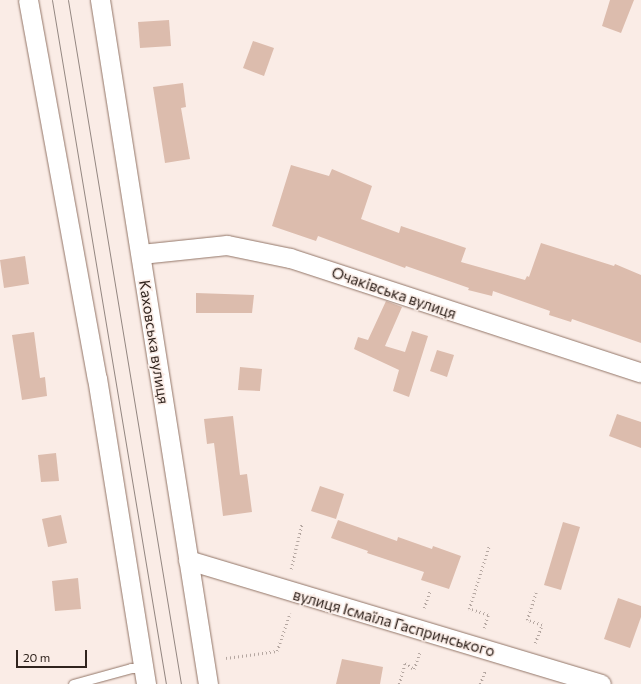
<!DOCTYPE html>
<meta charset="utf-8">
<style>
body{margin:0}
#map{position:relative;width:641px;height:684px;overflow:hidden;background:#faece6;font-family:Commissioner,sans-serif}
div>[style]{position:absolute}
.building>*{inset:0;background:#dcbcad}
.path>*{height:2.5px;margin-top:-1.25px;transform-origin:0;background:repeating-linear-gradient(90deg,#b5a7a1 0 1px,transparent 0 4px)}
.roads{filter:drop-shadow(0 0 1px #927567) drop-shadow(0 0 1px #927567)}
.service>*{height:9px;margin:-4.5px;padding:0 4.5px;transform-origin:4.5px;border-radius:4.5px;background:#fff}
.minor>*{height:19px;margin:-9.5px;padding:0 9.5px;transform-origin:9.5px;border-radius:9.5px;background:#fff}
.tram>*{height:1px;margin:-0.5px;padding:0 0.5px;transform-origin:0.5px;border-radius:0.5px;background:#938680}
span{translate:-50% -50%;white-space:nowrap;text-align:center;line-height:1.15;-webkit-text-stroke:3px #faece6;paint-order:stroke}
.street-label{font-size:15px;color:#30241e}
.scale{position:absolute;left:16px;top:650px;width:71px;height:18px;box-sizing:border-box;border:2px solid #30241e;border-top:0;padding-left:5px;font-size:12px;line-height:14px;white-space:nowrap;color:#30241e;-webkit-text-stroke:3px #faece6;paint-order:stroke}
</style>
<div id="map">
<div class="building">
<div style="clip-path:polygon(610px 0,634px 0,621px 33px,602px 26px)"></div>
<div style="clip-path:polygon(169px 20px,171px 46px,140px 48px,138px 22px)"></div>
<div style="clip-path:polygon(253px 41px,274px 48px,264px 76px,243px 68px)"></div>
<div style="clip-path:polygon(183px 83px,186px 107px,181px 108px,190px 159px,165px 163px,153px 87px)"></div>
<div style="clip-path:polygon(291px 165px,329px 176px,332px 169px,372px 186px,361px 219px,399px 233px,401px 226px,466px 248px,461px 262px,525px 280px,527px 276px,529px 277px,541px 243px,614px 266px,615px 264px,641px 275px,641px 343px,572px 319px,571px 322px,549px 315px,550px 311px,493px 291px,492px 296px,468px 290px,469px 288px,406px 266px,405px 268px,318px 236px,316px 241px,272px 226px)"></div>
<div style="clip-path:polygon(25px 256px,29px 284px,4px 288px,0 260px)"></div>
<div style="clip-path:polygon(196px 293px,254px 295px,252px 313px,196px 313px)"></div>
<div style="clip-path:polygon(386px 301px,402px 307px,385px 346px,405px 352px,412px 331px,428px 336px,409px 397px,393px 391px,399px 370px,354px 349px,358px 337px,368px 340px)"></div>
<div style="clip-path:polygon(34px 332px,40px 378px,45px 377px,47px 396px,22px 400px,12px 335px)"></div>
<div style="clip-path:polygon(437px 350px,454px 355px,447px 377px,430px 371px)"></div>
<div style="clip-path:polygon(240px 367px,262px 369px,260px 391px,238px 390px)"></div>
<div style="clip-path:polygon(617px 414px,641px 422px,641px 448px,609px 436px)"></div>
<div style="clip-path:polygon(233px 416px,240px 475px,247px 474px,252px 512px,223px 516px,214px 443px,207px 444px,204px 419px)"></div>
<div style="clip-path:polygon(56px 453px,59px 481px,41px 482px,38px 455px)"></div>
<div style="clip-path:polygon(320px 486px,344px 494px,336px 519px,311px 511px)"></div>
<div style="clip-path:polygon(61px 515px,67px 543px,48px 547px,42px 519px)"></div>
<div style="clip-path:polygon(338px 520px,397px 541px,398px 537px,432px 549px,433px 546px,461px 556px,449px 589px,421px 580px,424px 572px,367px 553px,368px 551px,331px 538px)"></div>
<div style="clip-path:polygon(563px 522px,580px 527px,561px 590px,544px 585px)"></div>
<div style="clip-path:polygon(78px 578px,81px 609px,55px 611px,52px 581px)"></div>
<div style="clip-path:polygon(618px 598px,641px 606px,641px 617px,630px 648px,604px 639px)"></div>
<div style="clip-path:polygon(342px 659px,383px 667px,380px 684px,336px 684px)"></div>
</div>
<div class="path">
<div style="left:291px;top:569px;width:47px;rotate:-76.6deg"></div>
<div style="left:424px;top:608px;width:18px;rotate:-71deg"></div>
<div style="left:484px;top:628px;width:14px;rotate:-73deg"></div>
<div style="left:488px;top:615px;width:20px;rotate:-162deg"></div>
<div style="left:469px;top:609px;width:66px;rotate:-72.4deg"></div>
<div style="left:535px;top:643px;width:19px;rotate:-69deg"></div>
<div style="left:542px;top:625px;width:16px;rotate:-162deg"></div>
<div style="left:527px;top:620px;width:29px;rotate:-72deg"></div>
<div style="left:226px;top:658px;width:51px;rotate:-7.8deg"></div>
<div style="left:277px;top:651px;width:40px;rotate:-71.1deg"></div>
<div style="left:399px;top:684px;width:22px;rotate:-74deg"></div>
<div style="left:405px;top:663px;width:11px;rotate:34deg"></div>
<div style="left:414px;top:669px;width:18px;rotate:-71deg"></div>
<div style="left:480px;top:684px;width:14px;rotate:-69deg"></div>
</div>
<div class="roads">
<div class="service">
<div style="left:73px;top:684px;width:60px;rotate:-15.4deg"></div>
<div style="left:131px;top:668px;width:12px"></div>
</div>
<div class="minor">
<div style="left:28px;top:0;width:384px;rotate:79.7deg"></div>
<div style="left:97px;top:378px;width:310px;rotate:80.9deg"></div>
<div style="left:100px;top:0;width:692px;rotate:81.03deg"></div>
<div style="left:141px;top:254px;width:86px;rotate:-6deg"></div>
<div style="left:227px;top:245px;width:64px;rotate:11.7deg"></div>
<div style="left:290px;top:258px;width:369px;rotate:18.1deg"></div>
<div style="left:188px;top:560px;width:431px;rotate:16.7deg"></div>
</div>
</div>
<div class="tram">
<div style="left:52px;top:0;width:693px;rotate:80.54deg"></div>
<div style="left:68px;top:0;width:693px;rotate:80.62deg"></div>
</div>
<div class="street-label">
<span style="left:394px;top:293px;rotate:19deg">Очаківська вулиця</span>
<span style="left:154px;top:342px;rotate:81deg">Каховська вулиця</span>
<span style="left:394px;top:623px;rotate:16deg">вулиця Ісмаїла Гаспринського</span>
</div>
<div class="scale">20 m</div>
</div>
